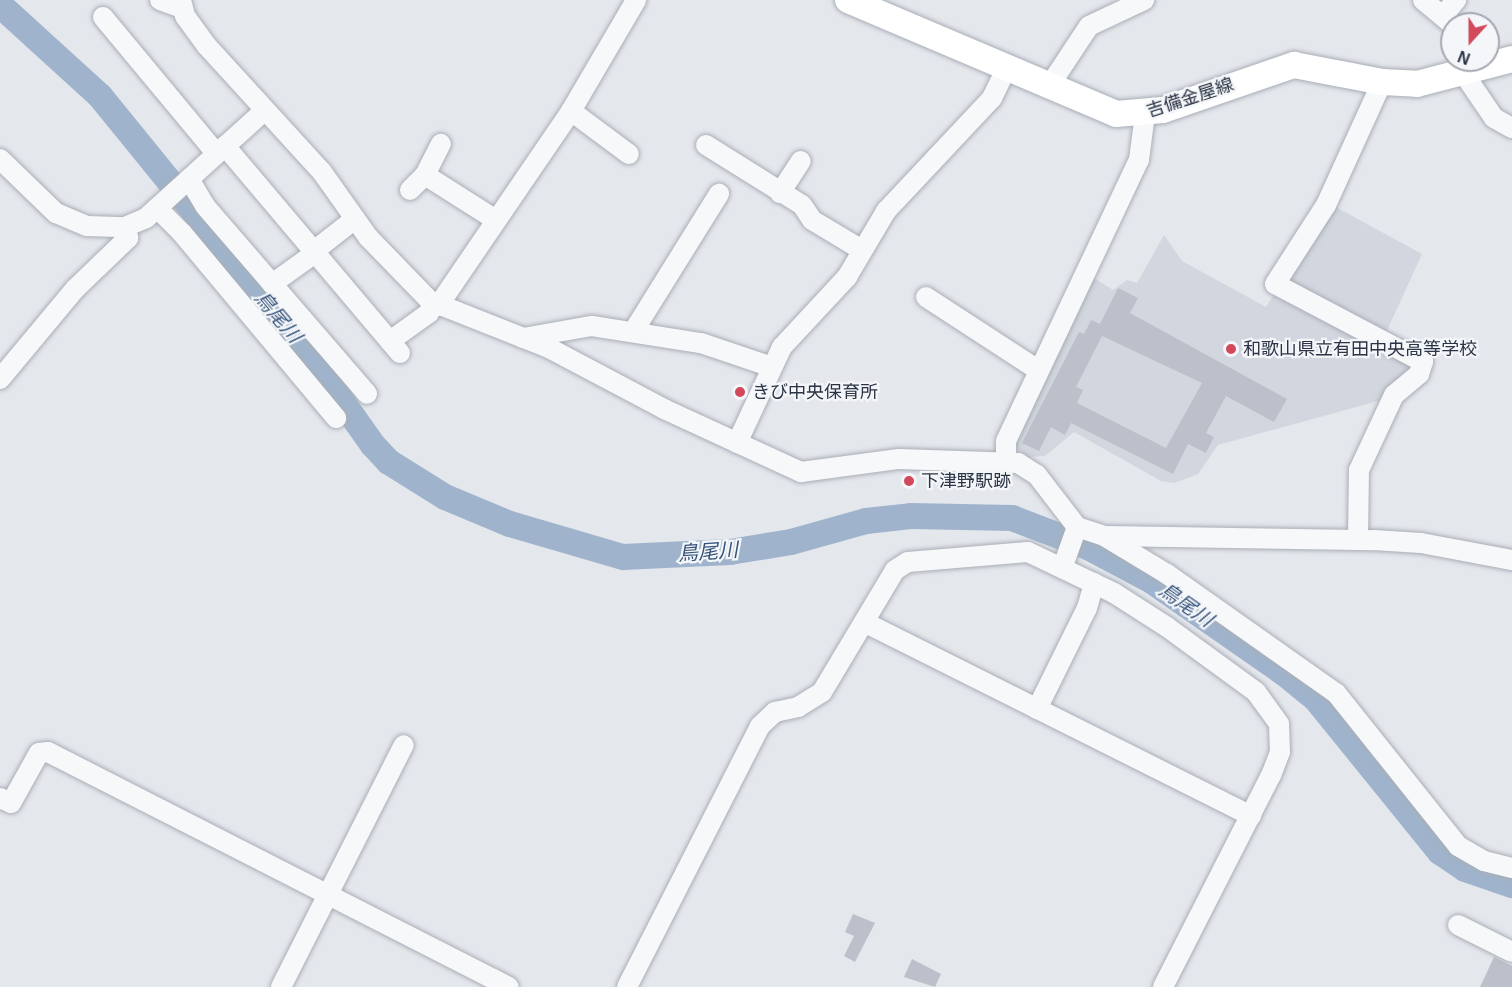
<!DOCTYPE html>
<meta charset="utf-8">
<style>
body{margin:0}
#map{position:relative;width:1512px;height:987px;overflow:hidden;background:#e4e7ec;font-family:Arial,"Noto Sans JP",sans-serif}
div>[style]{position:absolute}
.built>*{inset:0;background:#d2d6de}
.river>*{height:26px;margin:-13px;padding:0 13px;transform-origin:13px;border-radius:13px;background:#9fb4cc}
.building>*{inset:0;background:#bbc0ca}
.roads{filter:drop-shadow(0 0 2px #a9aeb7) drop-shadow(0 0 2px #a9aeb7)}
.minor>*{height:20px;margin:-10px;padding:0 10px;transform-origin:10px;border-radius:10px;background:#f7f8fa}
.major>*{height:26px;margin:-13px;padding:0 13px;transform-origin:13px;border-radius:13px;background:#fff}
.dots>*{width:16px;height:16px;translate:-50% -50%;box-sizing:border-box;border:3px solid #f4f6f9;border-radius:50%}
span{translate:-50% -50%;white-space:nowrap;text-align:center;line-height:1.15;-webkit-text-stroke:4.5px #f4f6f9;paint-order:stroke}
.street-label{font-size:18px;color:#2b3445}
.poi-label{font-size:18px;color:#2b3445}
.left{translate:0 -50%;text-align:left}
.water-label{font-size:20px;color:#34527a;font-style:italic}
.north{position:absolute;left:1440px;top:12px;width:60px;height:60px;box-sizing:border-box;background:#f4f6f9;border:2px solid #a4a8b1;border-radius:50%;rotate:201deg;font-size:16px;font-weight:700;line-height:24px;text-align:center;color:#2b3445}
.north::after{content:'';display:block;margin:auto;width:21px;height:27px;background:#d1495b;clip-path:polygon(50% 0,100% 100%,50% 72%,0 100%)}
</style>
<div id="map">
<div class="built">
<div style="clip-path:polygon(1332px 205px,1422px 254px,1384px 337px,1430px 360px,1403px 394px,1218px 445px,1198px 474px,1174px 483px,1161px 481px,1074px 432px,1045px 456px,1029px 457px,1017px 449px,1014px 440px,1091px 276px,1113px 290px,1127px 280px,1137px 283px,1164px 235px,1182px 261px,1266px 307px)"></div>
</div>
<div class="river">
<div style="left:0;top:5px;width:135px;rotate:42.3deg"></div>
<div style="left:100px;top:96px;width:318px;rotate:50.9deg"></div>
<div style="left:301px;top:343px;width:125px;rotate:54.8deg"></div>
<div style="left:373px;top:445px;width:23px;rotate:47deg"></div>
<div style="left:389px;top:462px;width:66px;rotate:32deg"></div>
<div style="left:445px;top:497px;width:70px;rotate:22.6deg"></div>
<div style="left:510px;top:524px;width:118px;rotate:16.3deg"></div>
<div style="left:623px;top:557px;width:107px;rotate:-2.7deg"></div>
<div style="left:730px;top:552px;width:62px;rotate:-9.3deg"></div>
<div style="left:791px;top:542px;width:78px;rotate:-15.6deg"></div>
<div style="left:866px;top:521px;width:45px;rotate:-6.3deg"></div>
<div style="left:911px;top:516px;width:101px;rotate:1.1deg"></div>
<div style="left:1012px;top:518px;width:81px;rotate:20.9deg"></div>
<div style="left:1088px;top:547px;width:72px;rotate:28deg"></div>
<div style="left:1152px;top:581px;width:161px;rotate:34.9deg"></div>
<div style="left:1284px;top:673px;width:41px;rotate:39.1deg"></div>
<div style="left:1316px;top:699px;width:197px;rotate:51deg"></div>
<div style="left:1440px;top:852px;width:30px;rotate:34deg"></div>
<div style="left:1465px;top:869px;width:50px;rotate:18.8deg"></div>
</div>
<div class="building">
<div style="clip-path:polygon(evenodd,1118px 288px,1138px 298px,1130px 313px,1287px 399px,1274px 422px,1226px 396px,1206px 433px,1214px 437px,1206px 453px,1188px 444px,1173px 474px,1071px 423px,1065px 435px,1051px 427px,1039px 451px,1022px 443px,1079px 332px,1084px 334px,1091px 320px,1100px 324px,1118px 288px,1102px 336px,1202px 383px,1166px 448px,1077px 403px,1083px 390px,1076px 387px,1102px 336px)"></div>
<div style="clip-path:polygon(853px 914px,875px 923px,855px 962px,844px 956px,854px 936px,845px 932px)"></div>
<div style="clip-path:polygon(1494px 957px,1512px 966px,1512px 987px,1480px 987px)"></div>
<div style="clip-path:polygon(912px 959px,941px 974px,935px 987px,904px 977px)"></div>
</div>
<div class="roads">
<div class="minor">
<div style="left:160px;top:0;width:23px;rotate:20deg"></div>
<div style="left:181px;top:0;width:16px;rotate:76deg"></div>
<div style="left:185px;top:16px;width:36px;rotate:54deg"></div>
<div style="left:206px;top:45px;width:172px;rotate:47.6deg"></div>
<div style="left:322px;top:172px;width:80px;rotate:54.7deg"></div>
<div style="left:368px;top:237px;width:89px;rotate:45.9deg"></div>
<div style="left:430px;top:301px;width:128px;rotate:21.6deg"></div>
<div style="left:549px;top:348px;width:130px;rotate:27.9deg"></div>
<div style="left:664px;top:409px;width:151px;rotate:24.7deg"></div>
<div style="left:801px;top:472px;width:99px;rotate:-7.6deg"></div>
<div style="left:899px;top:459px;width:119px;rotate:1.9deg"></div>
<div style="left:1018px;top:463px;width:22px;rotate:32deg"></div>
<div style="left:1037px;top:475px;width:66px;rotate:52.4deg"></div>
<div style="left:1077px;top:527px;width:28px;rotate:18deg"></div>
<div style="left:1104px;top:536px;width:74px;rotate:31.1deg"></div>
<div style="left:1167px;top:574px;width:207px;rotate:35.2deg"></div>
<div style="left:1336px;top:693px;width:196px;rotate:51.4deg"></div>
<div style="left:1458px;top:846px;width:30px;rotate:30deg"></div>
<div style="left:1484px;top:861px;width:29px;rotate:14deg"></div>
<div style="left:1423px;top:0;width:38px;rotate:40deg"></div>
<div style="left:1443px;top:16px;width:21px;rotate:-51deg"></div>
<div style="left:103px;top:17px;width:177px;rotate:50.3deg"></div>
<div style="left:1464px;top:74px;width:53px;rotate:55.7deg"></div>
<div style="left:1494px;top:118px;width:21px;rotate:29deg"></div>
<div style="left:1048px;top:88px;width:74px;rotate:-56.5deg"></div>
<div style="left:1089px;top:26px;width:61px;rotate:-25.3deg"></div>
<div style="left:571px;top:111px;width:72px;rotate:36.6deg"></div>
<div style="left:706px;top:145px;width:113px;rotate:32deg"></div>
<div style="left:802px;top:205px;width:18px;rotate:56deg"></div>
<div style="left:812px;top:220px;width:58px;rotate:31deg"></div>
<div style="left:225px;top:146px;width:271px;rotate:49.8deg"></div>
<div style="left:0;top:159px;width:78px;rotate:44deg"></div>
<div style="left:56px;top:213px;width:34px;rotate:23deg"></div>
<div style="left:87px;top:226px;width:38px;rotate:2deg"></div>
<div style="left:125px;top:227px;width:23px;rotate:-23deg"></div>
<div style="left:146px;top:218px;width:158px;rotate:-42.2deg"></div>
<div style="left:425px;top:175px;width:84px;rotate:32.4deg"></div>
<div style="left:189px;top:179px;width:31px;rotate:59deg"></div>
<div style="left:205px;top:206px;width:248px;rotate:49.2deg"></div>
<div style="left:410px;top:190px;width:21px;rotate:-45deg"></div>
<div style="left:425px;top:175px;width:35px;rotate:-63deg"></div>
<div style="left:780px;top:193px;width:38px;rotate:-57deg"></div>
<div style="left:157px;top:208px;width:35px;rotate:45deg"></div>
<div style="left:182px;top:233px;width:241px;rotate:50.2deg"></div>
<div style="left:314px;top:251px;width:52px;rotate:-38deg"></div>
<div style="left:272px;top:284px;width:53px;rotate:-35.8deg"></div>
<div style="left:926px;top:297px;width:134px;rotate:33.1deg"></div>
<div style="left:438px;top:306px;width:236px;rotate:-55.7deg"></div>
<div style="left:571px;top:111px;width:129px;rotate:-59.6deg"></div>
<div style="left:633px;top:332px;width:163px;rotate:-58.1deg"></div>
<div style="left:523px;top:338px;width:70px;rotate:-9.9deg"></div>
<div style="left:592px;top:326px;width:110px;rotate:8.9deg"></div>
<div style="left:701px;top:343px;width:75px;rotate:18.7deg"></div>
<div style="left:390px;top:341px;width:48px;rotate:-35.7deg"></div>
<div style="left:429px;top:313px;width:11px;rotate:-68deg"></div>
<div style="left:0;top:379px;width:117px;rotate:-50.2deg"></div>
<div style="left:75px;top:289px;width:74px;rotate:-43.9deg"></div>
<div style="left:128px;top:238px;width:11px;rotate:-105deg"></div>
<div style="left:737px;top:443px;width:106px;rotate:-64.9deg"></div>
<div style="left:782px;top:347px;width:96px;rotate:-47.1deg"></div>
<div style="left:847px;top:277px;width:77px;rotate:-59.4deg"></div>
<div style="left:886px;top:211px;width:155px;rotate:-46.8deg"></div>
<div style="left:992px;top:98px;width:32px;rotate:-64deg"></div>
<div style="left:1006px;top:460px;width:19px;rotate:-90deg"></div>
<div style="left:1006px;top:441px;width:311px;rotate:-64.7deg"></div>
<div style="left:1139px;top:160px;width:46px;rotate:-82.6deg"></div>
<div style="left:1107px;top:536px;width:267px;rotate:0.9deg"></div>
<div style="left:1374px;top:540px;width:47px;rotate:3.7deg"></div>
<div style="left:1421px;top:543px;width:93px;rotate:10.6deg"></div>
<div style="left:1358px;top:539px;width:69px;rotate:-89.2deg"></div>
<div style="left:1359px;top:470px;width:83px;rotate:-65deg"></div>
<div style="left:1394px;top:395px;width:33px;rotate:-40deg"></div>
<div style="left:1419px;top:374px;width:13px;rotate:-72deg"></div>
<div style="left:1423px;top:362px;width:167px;rotate:-152.2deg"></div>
<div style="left:1275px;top:284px;width:94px;rotate:-57.2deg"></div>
<div style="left:1326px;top:205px;width:135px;rotate:-65.5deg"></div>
<div style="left:1063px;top:566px;width:41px;rotate:-70.3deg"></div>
<div style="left:864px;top:622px;width:433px;rotate:26.6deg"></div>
<div style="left:1037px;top:709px;width:113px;rotate:-63.7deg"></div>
<div style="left:1087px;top:608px;width:26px;rotate:-74deg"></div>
<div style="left:0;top:798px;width:12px;rotate:24deg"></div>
<div style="left:11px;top:803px;width:57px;rotate:-60.8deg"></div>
<div style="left:39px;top:753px;width:9px;rotate:-6deg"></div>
<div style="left:48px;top:752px;width:517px;rotate:27.01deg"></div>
<div style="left:1458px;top:925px;width:60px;rotate:26.6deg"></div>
<div style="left:281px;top:987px;width:271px;rotate:-63.1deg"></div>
<div style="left:627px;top:987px;width:293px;rotate:-63deg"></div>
<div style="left:760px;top:726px;width:21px;rotate:-43deg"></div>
<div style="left:775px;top:712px;width:24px;rotate:-12deg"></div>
<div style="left:798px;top:707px;width:28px;rotate:-32deg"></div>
<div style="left:822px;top:692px;width:142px;rotate:-59.1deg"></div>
<div style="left:895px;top:570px;width:15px;rotate:-32deg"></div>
<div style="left:908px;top:562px;width:120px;rotate:-4.8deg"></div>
<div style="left:1028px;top:552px;width:95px;rotate:25.5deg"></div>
<div style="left:1114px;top:593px;width:63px;rotate:32.7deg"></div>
<div style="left:1167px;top:627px;width:110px;rotate:36.1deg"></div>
<div style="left:1256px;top:692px;width:39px;rotate:54deg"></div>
<div style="left:1279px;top:724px;width:28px;rotate:88deg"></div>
<div style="left:1280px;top:752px;width:25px;rotate:111deg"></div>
<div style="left:1271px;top:775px;width:238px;rotate:117deg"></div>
</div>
<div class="major">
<div style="left:848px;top:0;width:291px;rotate:23deg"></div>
<div style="left:1116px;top:114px;width:47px;rotate:-4.9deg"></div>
<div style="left:1163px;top:110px;width:139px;rotate:-19deg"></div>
<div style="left:1294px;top:65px;width:90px;rotate:10.9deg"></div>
<div style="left:1382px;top:82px;width:35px;rotate:3deg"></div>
<div style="left:1417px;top:84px;width:98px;rotate:-14.7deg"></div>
</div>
</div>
<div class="dots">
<div style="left:1231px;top:349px;background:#d1495b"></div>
<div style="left:740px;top:392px;background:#d1495b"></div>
<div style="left:909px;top:481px;background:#d1495b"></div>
</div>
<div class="street-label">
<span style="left:1190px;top:98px;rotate:-18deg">吉備金屋線</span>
</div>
<div class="poi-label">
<span class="left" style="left:1243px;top:349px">和歌山県立有田中央高等学校</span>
<span class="left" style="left:752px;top:392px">きび中央保育所</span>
<span class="left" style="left:921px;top:481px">下津野駅跡</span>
</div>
<div class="water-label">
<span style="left:278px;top:317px;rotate:50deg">鳥尾川</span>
<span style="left:708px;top:552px;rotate:-4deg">鳥尾川</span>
<span style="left:1186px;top:605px;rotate:35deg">鳥尾川</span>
</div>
<div class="north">N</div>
</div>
